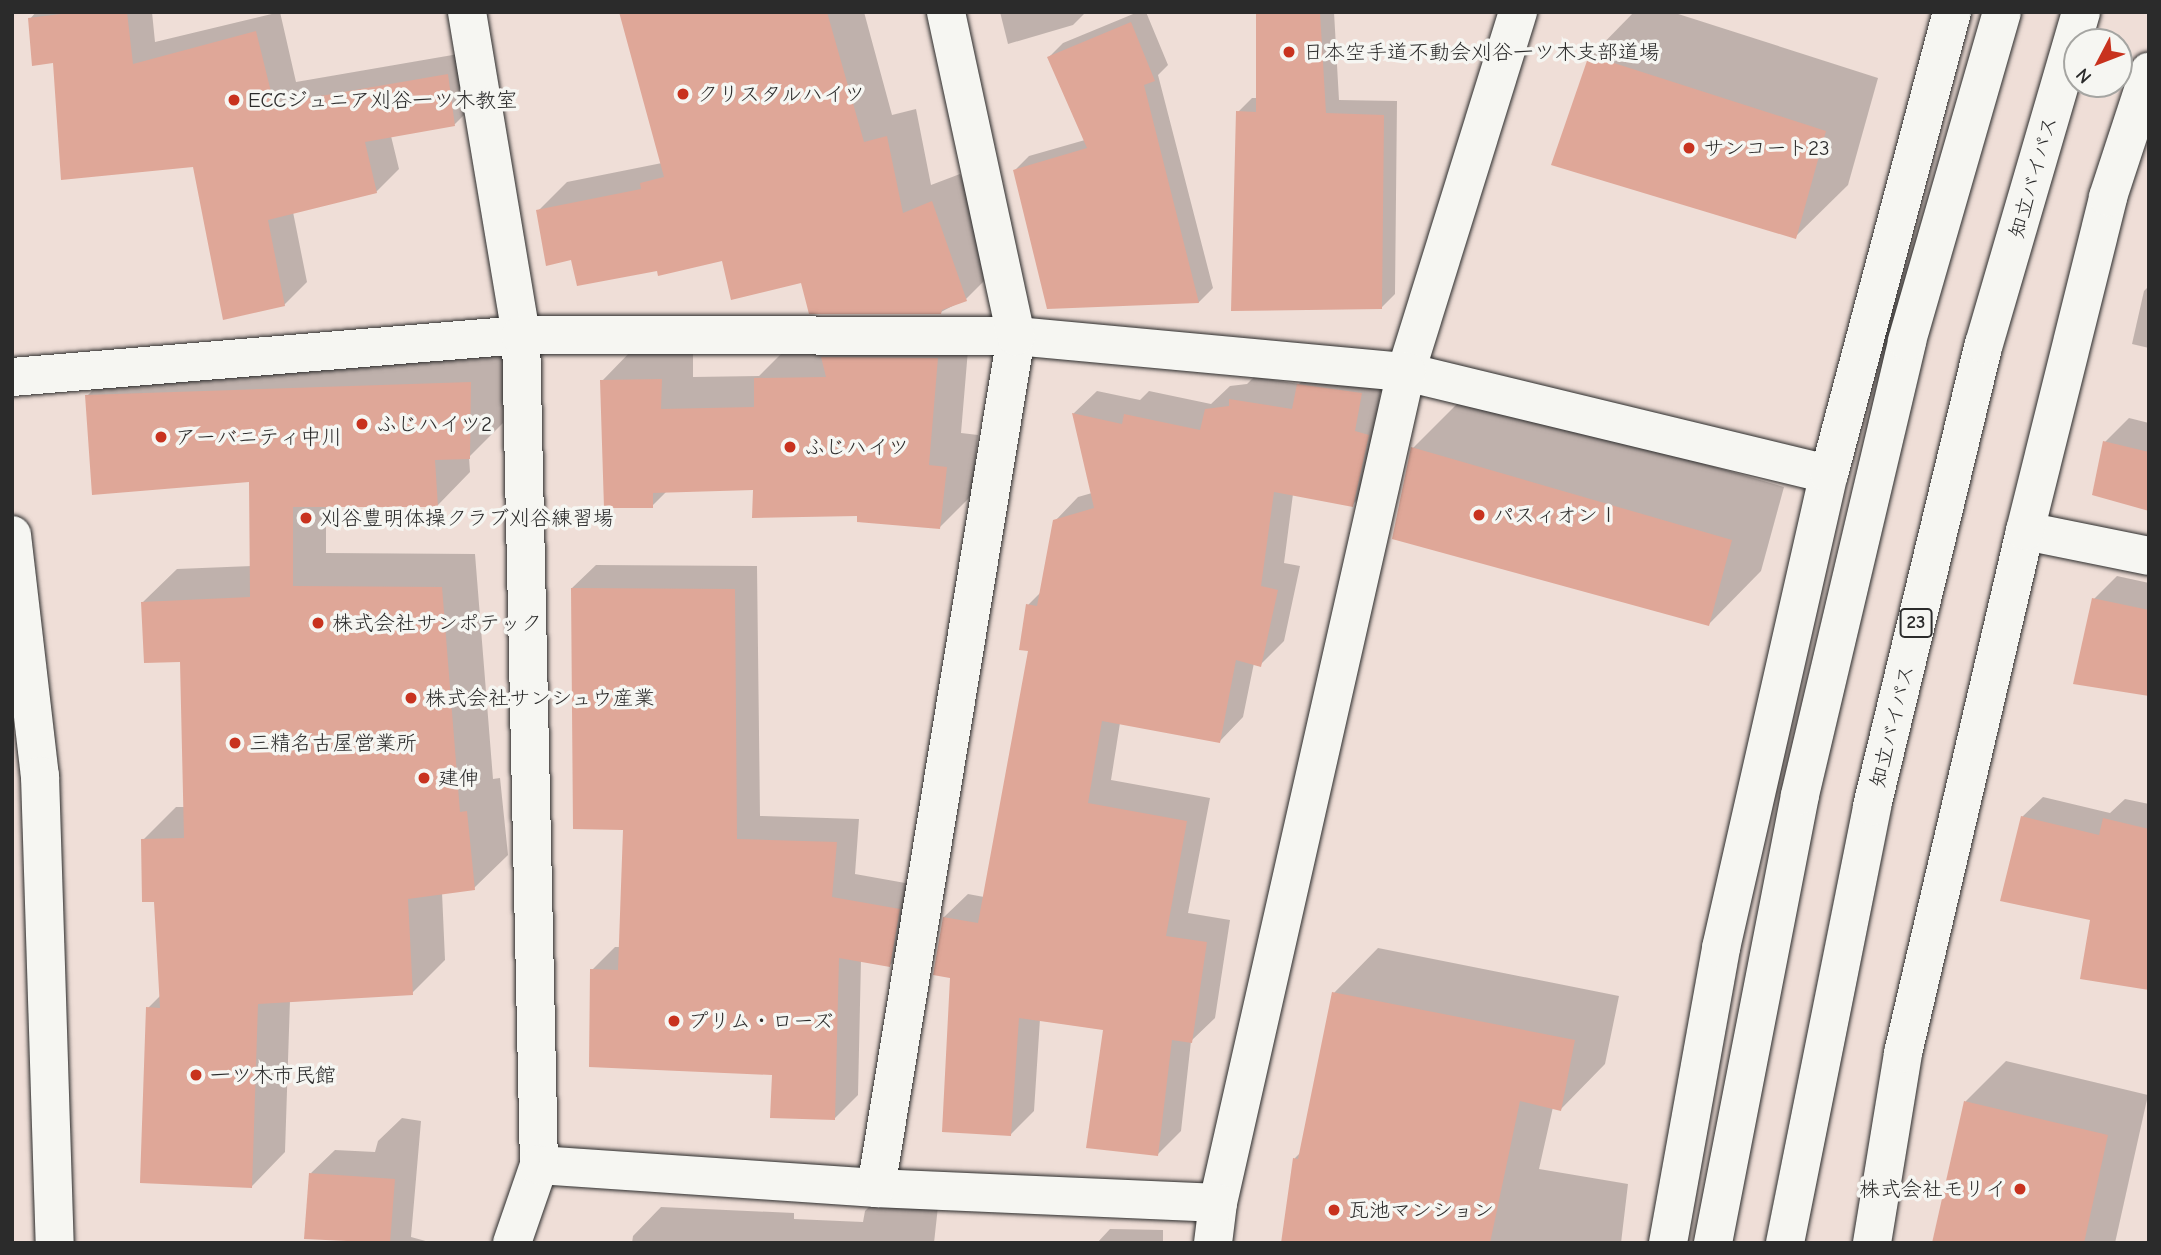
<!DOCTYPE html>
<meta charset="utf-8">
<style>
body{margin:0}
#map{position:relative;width:2161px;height:1255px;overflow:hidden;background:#efded7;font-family:"Comic Neue","Klee One",sans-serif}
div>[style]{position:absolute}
.shadow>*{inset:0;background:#0003}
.building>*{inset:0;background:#dfa798}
.roads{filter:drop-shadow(0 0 2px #2b2b2b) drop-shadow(0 0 2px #2b2b2b)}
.street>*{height:38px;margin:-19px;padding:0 19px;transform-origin:19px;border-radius:19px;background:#f6f6f2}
.secondary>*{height:38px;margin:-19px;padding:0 19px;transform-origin:19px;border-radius:19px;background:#f6f6f2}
.highway>*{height:38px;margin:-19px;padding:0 19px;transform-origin:19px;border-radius:19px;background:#f6f6f2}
.dots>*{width:19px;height:19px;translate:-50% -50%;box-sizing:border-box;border:4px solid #f6f6f2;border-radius:50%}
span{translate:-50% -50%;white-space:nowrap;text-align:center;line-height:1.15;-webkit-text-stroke:7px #f6f6f2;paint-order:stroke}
.shield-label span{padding:2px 5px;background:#f6f6f2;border:2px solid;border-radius:5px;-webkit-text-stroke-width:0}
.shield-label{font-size:19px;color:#2b2b2b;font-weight:700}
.poi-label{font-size:21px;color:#2b2b2b}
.left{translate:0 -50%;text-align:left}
.right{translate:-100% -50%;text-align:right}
.street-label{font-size:21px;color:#2b2b2b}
.frame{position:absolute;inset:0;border:14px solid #2b2b2b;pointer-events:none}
.north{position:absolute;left:2063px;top:28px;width:70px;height:70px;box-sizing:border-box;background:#f6f6f2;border:2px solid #a5a5a2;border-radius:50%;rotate:228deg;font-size:19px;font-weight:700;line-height:28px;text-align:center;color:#2b2b2b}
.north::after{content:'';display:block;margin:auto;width:24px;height:32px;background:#c8321e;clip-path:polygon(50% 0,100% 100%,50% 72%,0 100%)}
</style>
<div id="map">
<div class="shadow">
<div style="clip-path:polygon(36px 12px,152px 12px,155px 42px,280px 12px,296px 82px,470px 52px,477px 102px,455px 124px,391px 136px,399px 169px,376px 192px,293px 212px,307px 282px,284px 305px,195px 165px,54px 61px,30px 19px)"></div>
<div style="clip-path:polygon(621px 12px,864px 12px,892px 115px,916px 109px,931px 185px,960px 174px,995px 270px,966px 299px,941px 312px,724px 259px,658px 269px,573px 258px,538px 211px,567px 182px,662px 163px)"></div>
<div style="clip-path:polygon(1000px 12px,1086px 12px,1073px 25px,1008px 44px)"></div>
<div style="clip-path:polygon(1138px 12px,1146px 12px,1168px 65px,1158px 75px,1213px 288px,1199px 302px,1048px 307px,1015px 170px,1029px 156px,1085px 140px,1049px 57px,1063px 43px)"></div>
<div style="clip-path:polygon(1258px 12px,1334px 12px,1339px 100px,1397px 101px,1395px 294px,1381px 308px,1238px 112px,1252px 98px,1258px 98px)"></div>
<div style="clip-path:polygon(1634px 12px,1672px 12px,1878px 78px,1848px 185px,1795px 237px,1591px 56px)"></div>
<div style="clip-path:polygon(2149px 286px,2149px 348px,2132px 344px,2144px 291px)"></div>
<div style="clip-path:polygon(970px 326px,961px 433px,978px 435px,972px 495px,939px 528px,859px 515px,754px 489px,667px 491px,652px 506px,602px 381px,634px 348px,693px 347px,693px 377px,759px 376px,789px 346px)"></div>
<div style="clip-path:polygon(503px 350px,503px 423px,469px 457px,470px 472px,437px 506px,326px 505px,326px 553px,475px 554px,493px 779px,500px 778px,508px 855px,474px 888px,442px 892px,445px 960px,412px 993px,290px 1000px,285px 1152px,252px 1186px,148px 1008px,161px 995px,156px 900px,143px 840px,176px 807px,185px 807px,182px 660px,143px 602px,177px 569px,252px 566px,251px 480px,87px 396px,120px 363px)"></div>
<div style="clip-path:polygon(1322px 361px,1384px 370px,1378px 408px,1392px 412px,1376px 482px,1352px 505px,1293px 494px,1284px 563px,1300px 566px,1284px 641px,1260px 665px,1254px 663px,1243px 717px,1220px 741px,1120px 723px,1111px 780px,1210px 798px,1188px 913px,1230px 920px,1215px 1018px,1191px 1041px,1181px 1131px,1157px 1155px,1105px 1029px,1040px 1019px,1034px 1111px,1011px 1134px,952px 976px,944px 917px,968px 894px,984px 897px,1030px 649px,1028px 605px,1042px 591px,1055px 521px,1078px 497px,1092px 493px,1073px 414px,1097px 391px,1140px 400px,1149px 391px,1211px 404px,1230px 386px,1247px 384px,1254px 377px,1299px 384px)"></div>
<div style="clip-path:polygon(1466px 395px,1784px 487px,1761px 571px,1709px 624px,1413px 448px)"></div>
<div style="clip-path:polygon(2129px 418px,2149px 423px,2149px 509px,2105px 442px)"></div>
<div style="clip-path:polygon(596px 565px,757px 566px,760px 816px,859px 819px,855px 874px,922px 886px,913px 942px,890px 965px,861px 960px,858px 1095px,834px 1119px,774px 1074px,592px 970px,615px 947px,621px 947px,625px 828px,572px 588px)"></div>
<div style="clip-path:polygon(2117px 576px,2149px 583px,2149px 695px,2094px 599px)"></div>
<div style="clip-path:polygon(2043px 797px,2110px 813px,2125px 799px,2149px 804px,2149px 989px,2092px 918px,2022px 817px)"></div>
<div style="clip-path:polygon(1378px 948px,1619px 996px,1605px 1064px,1561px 1109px,1553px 1107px,1539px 1169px,1628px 1184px,1621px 1243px,1283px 1243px,1295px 1158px,1301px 1152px,1334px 993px)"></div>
<div style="clip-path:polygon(2006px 1061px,2148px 1095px,2115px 1243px,1933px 1243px,1966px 1101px)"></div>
<div style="clip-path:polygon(402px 1118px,421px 1121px,411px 1237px,433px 1243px,350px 1243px,311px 1173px,335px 1150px,375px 1152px,378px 1141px)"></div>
<div style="clip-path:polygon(893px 1183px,940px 1188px,934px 1243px,632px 1243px,633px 1236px,661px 1207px,794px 1213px,794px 1219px,863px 1222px,865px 1211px)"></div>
<div style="clip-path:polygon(1110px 1229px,1163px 1230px,1163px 1243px,1097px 1243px)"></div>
</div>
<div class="building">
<div style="clip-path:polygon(78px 12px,127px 12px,133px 64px,256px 31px,274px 104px,448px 74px,455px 126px,365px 142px,377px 193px,268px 220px,285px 306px,223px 320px,193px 167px,61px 180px,53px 63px,32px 66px,28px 18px)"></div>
<div style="clip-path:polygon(619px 12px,827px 12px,864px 142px,887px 136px,903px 213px,932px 201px,967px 301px,942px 310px,941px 314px,809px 314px,801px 283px,731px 300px,722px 261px,658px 276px,657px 271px,577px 286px,571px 260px,546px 266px,536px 210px,641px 189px,640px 183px,664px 177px)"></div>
<div style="clip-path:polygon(1256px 12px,1320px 12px,1326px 113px,1384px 115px,1382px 309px,1231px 311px,1236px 111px,1256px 112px)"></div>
<div style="clip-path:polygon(1131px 22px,1155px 81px,1144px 85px,1199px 303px,1047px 309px,1013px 170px,1087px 148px,1047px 57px)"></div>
<div style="clip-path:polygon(1589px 55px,1826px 131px,1796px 239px,1551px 165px)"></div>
<div style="clip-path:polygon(821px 357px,938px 358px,929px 465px,947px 467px,940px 529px,857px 522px,857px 516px,752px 518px,753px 490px,653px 493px,653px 508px,604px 508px,600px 380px,662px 379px,661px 409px,754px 407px,754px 378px,826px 377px)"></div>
<div style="clip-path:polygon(471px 382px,470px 459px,435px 460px,438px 507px,293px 507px,293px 586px,442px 587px,460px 812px,467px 811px,475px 890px,408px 899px,413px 995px,258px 1004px,252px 1188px,140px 1183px,146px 1007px,160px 1008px,154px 902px,142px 902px,141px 839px,184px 838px,180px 662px,144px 663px,141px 602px,250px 597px,249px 482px,92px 495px,85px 395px)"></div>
<div style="clip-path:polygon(1297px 384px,1362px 393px,1355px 431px,1369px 435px,1353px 507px,1274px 492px,1261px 586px,1278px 590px,1261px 667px,1236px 660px,1220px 743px,1102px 721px,1088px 803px,1187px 821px,1166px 936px,1207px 942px,1192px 1043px,1172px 1040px,1158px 1156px,1086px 1148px,1103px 1030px,1019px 1018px,1011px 1136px,942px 1132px,950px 978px,933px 975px,943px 917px,978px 923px,1028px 651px,1019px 650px,1026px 604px,1037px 606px,1053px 520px,1094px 508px,1072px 413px,1122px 424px,1124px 414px,1200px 430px,1205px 409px,1229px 406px,1229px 399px,1292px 409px)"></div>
<div style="clip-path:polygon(2103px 441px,2149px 452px,2149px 511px,2092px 495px)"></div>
<div style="clip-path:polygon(1411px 447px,1732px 540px,1709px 626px,1392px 539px)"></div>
<div style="clip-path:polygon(571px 588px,735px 589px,737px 839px,837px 842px,832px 897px,900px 909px,890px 967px,839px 958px,835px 1120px,770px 1118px,772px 1075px,589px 1067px,590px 969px,618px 970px,623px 830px,573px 829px)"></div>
<div style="clip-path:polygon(2092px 598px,2149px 610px,2149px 696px,2073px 684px)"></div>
<div style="clip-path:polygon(2021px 816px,2099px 835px,2103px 818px,2149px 829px,2149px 990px,2080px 979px,2090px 920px,2000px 901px)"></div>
<div style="clip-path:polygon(1332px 992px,1575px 1040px,1561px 1111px,1520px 1101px,1490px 1243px,1281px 1243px,1293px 1158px,1298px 1159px)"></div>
<div style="clip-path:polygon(1964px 1101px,2108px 1135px,2084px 1243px,1932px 1243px)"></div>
<div style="clip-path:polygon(309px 1173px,395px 1179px,390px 1243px,304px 1239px)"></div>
</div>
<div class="roads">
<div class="street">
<div style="left:467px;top:12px;width:327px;rotate:80.5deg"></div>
<div style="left:521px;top:335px;width:830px;rotate:88.76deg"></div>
<div style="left:539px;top:1165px;width:83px;rotate:109.1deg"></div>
<div style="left:1518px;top:12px;width:377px;rotate:107.3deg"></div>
<div style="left:1406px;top:372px;width:435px;rotate:13.6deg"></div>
<div style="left:12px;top:377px;width:511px;rotate:-4.72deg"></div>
<div style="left:521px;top:335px;width:495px;rotate:0.1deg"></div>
<div style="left:1016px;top:336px;width:392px;rotate:5.3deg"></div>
<div style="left:1406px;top:372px;width:852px;rotate:102.75deg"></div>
<div style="left:1218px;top:1203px;width:40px;rotate:97.1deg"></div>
<div style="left:2025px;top:531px;width:126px;rotate:11.4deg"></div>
<div style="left:539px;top:1165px;width:338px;rotate:3.9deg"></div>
<div style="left:876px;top:1188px;width:342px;rotate:2.5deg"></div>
<div style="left:876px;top:1188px;width:863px;rotate:-80.67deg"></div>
<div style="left:1016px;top:336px;width:331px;rotate:-102.2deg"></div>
<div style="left:1668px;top:1243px;width:300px;rotate:-79.8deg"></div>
<div style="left:1721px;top:948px;width:486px;rotate:-77.2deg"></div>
<div style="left:1829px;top:474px;width:478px;rotate:-75.1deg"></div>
<div style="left:1872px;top:1243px;width:193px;rotate:-80.7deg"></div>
<div style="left:1903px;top:1053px;width:536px;rotate:-76.85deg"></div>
<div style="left:2025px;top:531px;width:344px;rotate:-76deg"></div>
<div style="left:2108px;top:197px;width:132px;rotate:-71.8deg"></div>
</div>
<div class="secondary">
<div style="left:12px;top:535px;width:243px;rotate:83.4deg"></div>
<div style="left:40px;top:776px;width:467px;rotate:88.2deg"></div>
</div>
<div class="highway">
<div style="left:1713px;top:1243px;width:456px;rotate:-79deg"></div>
<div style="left:1800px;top:795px;width:466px;rotate:-76.7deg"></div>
<div style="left:1907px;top:341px;width:342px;rotate:-73.9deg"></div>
<div style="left:1785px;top:1243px;width:446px;rotate:-78.7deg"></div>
<div style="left:1872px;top:806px;width:475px;rotate:-76.4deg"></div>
<div style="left:1984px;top:344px;width:346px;rotate:-73.7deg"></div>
</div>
</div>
<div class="dots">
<div style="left:1289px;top:52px;background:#c8321e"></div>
<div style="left:683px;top:94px;background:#c8321e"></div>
<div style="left:234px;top:100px;background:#c8321e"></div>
<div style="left:1689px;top:148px;background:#c8321e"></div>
<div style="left:362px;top:424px;background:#c8321e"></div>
<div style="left:161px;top:437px;background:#c8321e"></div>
<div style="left:790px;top:447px;background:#c8321e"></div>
<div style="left:1479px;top:515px;background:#c8321e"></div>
<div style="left:306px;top:518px;background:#c8321e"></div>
<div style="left:318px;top:623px;background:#c8321e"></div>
<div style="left:411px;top:698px;background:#c8321e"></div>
<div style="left:235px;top:743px;background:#c8321e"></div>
<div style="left:424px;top:778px;background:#c8321e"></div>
<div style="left:674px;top:1021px;background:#c8321e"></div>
<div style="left:196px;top:1075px;background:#c8321e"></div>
<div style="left:2020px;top:1189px;background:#c8321e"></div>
<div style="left:1334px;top:1210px;background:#c8321e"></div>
</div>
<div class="shield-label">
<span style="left:1916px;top:623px">23</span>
</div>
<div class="poi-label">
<span class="left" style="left:1303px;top:52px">日本空手道不動会刈谷一ツ木支部道場</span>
<span class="left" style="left:697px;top:94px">クリスタルハイツ</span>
<span class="left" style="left:248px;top:100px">ECCジュニア刈谷一ツ木教室</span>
<span class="left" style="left:1703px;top:148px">サンコート23</span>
<span class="left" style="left:376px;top:424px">ふじハイツ2</span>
<span class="left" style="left:175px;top:437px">アーバニティ中川</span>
<span class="left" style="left:804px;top:447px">ふじハイツ</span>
<span class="left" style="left:1493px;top:515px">パスィオンⅠ</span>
<span class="left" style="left:320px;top:518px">刈谷豊明体操クラブ刈谷練習場</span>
<span class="left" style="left:332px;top:623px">株式会社サンポテック</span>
<span class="left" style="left:425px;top:698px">株式会社サンシュウ産業</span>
<span class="left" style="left:249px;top:743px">三精名古屋営業所</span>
<span class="left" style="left:438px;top:778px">建伸</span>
<span class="left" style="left:688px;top:1021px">プリム・ローズ</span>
<span class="left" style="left:210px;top:1075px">一ツ木市民館</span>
<span class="right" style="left:2006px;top:1189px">株式会社モリイ</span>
<span class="left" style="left:1348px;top:1210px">瓦池マンション</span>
</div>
<div class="street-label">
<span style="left:2033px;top:177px;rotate:-74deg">知立バイパス</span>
<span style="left:1892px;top:726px;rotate:-76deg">知立バイパス</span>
</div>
<div class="frame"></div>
<div class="north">N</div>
</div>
